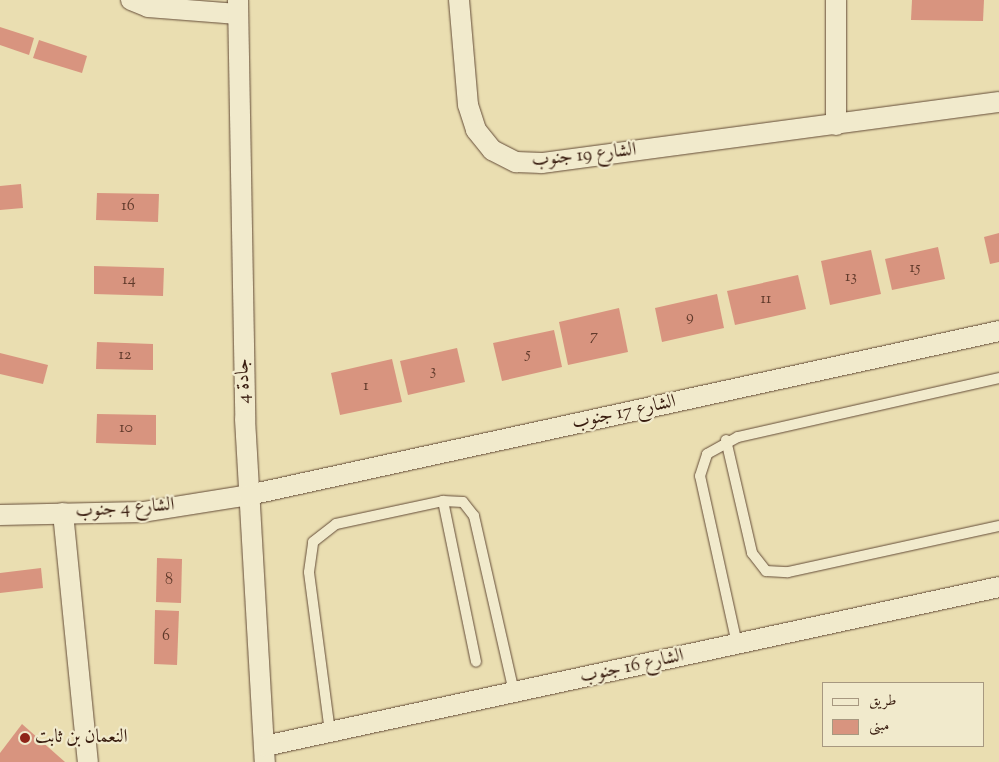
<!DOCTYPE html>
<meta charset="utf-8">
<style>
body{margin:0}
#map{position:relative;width:999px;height:762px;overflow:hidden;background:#eadeb1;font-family:"Sorts Mill Goudy",Amiri,serif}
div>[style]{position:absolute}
.building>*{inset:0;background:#d8947f}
.roads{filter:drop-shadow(0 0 1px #644c38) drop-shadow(0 0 1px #644c38)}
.service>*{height:10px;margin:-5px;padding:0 5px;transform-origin:5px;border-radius:5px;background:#f1eacc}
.minor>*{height:20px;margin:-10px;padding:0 10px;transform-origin:10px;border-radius:10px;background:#f1eacc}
.dots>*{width:14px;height:14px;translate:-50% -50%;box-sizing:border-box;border:2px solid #f1eacc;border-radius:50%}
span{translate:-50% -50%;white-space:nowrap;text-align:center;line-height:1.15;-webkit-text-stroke:4.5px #f1eacc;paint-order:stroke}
.number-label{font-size:16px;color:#603a2b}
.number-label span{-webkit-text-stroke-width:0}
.street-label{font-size:19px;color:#381c0f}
.poi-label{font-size:19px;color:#381c0f}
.left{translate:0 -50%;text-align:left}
.legend{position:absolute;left:822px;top:682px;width:162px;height:65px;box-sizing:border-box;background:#f1eacc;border:1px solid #a79880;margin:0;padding:6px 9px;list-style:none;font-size:15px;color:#381c0f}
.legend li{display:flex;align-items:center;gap:10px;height:25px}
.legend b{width:25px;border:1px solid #a79880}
</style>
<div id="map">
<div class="building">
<div style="clip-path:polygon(912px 0,984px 0,983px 21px,911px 20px)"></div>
<div style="clip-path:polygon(0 27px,34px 38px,29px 55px,0 45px)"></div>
<div style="clip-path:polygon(39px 40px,87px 56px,82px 73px,33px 58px)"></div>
<div style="clip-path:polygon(21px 184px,23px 208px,0 210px,0 186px)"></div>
<div style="clip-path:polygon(97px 193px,159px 194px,158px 222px,96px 220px)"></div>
<div style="clip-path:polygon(999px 233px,999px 262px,990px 264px,984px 237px)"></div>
<div style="clip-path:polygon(938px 247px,945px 279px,892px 290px,885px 259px)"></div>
<div style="clip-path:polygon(871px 250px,881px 294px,830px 305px,821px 261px)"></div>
<div style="clip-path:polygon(94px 266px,164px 268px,163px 296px,94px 294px)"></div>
<div style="clip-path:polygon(798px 275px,806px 309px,735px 325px,727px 291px)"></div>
<div style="clip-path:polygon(717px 294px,724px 328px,662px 342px,655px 308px)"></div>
<div style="clip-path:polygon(619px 308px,628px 352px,568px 365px,559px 322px)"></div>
<div style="clip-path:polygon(554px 330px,562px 367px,502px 381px,493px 343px)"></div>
<div style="clip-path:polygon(97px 342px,153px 344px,153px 370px,96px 369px)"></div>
<div style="clip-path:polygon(457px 348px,465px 382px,408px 395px,400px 361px)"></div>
<div style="clip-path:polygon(0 353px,48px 365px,43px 384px,0 374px)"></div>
<div style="clip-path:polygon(392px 359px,402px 402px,340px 415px,331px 373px)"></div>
<div style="clip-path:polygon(97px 414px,156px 415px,156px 445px,96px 443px)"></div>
<div style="clip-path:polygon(157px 558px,182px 559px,181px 603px,156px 602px)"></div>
<div style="clip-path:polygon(41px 568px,43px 588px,0 593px,0 573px)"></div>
<div style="clip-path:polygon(155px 610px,179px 611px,177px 665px,154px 664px)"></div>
<div style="clip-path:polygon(22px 724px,65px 762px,0 762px,0 753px)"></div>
</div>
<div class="roads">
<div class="service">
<div style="left:726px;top:440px;width:116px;rotate:77deg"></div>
<div style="left:752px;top:553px;width:23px;rotate:52deg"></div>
<div style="left:766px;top:571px;width:22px;rotate:3deg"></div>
<div style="left:788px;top:572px;width:216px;rotate:-12.3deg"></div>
<div style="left:443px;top:501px;width:164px;rotate:78.4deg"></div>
<div style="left:737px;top:644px;width:172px;rotate:-102.4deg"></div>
<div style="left:700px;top:476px;width:23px;rotate:-72deg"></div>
<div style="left:707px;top:454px;width:35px;rotate:-29deg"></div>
<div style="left:738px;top:437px;width:268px;rotate:-12.7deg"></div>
<div style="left:330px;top:732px;width:161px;rotate:-97.5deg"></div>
<div style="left:309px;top:572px;width:30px;rotate:-82deg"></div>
<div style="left:313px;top:542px;width:29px;rotate:-38deg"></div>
<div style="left:336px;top:524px;width:109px;rotate:-12.1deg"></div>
<div style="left:443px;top:501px;width:20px;rotate:3deg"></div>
<div style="left:463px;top:502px;width:18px;rotate:52deg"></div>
<div style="left:474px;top:516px;width:180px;rotate:77.2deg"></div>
</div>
<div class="minor">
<div style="left:131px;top:0;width:18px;rotate:22deg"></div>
<div style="left:148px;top:7px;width:90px;rotate:4.4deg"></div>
<div style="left:238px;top:0;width:419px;rotate:89deg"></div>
<div style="left:245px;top:419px;width:344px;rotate:86.7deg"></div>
<div style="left:459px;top:0;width:105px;rotate:85.1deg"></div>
<div style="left:468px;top:105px;width:26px;rotate:72deg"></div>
<div style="left:476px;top:130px;width:26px;rotate:51deg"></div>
<div style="left:492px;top:150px;width:27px;rotate:27deg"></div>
<div style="left:516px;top:162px;width:26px;rotate:2deg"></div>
<div style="left:542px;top:163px;width:461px;rotate:-7.6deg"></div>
<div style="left:836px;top:125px;width:125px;rotate:-90deg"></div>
<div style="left:63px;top:513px;width:250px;rotate:84.3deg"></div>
<div style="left:0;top:515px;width:143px;rotate:-1.2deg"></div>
<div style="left:143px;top:512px;width:107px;rotate:-9.1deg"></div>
<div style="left:249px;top:495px;width:768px;rotate:-12.33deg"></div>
<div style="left:265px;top:746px;width:751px;rotate:-12.22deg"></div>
</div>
</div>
<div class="dots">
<div style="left:25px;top:738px;background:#8f2418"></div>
</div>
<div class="number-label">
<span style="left:128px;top:207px">16</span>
<span style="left:915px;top:269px">15</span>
<span style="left:851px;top:278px">13</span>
<span style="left:129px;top:281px">14</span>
<span style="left:766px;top:300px">11</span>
<span style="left:690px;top:318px">9</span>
<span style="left:594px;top:337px">7</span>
<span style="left:528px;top:355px">5</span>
<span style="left:125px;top:356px">12</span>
<span style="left:433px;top:372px">3</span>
<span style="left:366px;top:387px">1</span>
<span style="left:126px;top:429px">10</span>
<span style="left:169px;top:581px">8</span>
<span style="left:166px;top:637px">6</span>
</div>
<div class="street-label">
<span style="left:584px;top:156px;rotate:-6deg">الشارع 19 جنوب</span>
<span style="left:244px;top:381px;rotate:-92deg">جادة 4</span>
<span style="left:624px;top:413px;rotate:-12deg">الشارع 17 جنوب</span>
<span style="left:125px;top:509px;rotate:-4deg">الشارع 4 جنوب</span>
<span style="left:632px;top:667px;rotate:-12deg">الشارع 16 جنوب</span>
</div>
<div class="poi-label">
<span class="left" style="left:35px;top:738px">النعمان بن ثابت</span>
</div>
<ul class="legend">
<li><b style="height:6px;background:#f1eacc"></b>طريق</li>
<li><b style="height:14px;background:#d8947f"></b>مبنى</li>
</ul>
</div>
